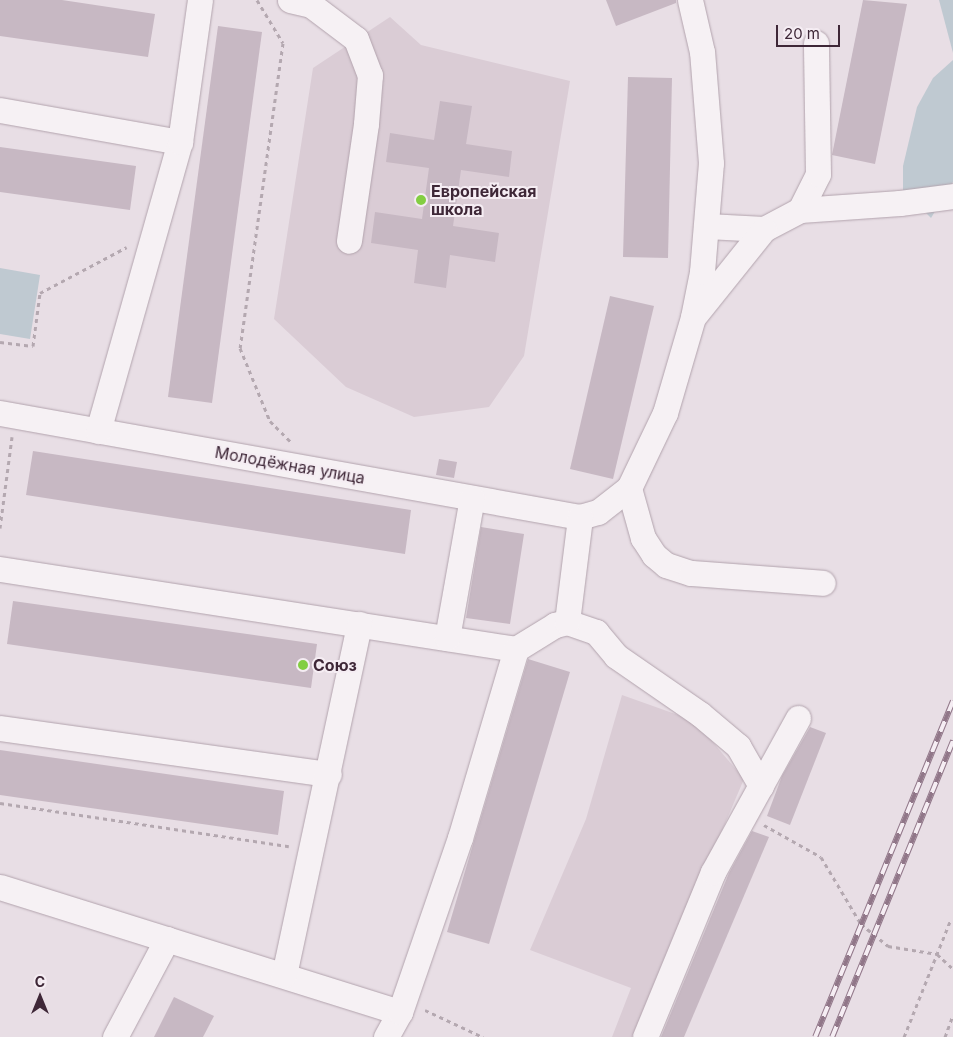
<!DOCTYPE html>
<meta charset="utf-8">
<style>
body{margin:0}
#map{position:relative;width:953px;height:1037px;overflow:hidden;background:#e8dee5;font-family:Inter,sans-serif}
div>[style]{position:absolute}
.built>*{inset:0;background:#daccd5}
.green>*{inset:0;background:#bfc9d1}
.building>*{inset:0;background:#c7b8c3}
.path>*{height:3px;margin-top:-1.5px;transform-origin:0;background:repeating-linear-gradient(90deg,#b4a8b0 0 4px,transparent 0 8px)}
.roads{filter:drop-shadow(0 0 1px #b2a3ad) drop-shadow(0 0 1px #b2a3ad)}
.minor>*{height:25px;margin:-12.5px;padding:0 12.5px;transform-origin:12.5px;border-radius:12.5px;background:#f6f1f4}
.rail>*{height:5.5px;margin-top:-2.75px;transform-origin:0;background:repeating-linear-gradient(90deg,#f5edf3 0 11px,#917789 0 22px);box-sizing:border-box;border-block:1px solid #917789}
.dots>*{width:14px;height:14px;translate:-50% -50%;box-sizing:border-box;border:2px solid #f5edf3;border-radius:50%}
span{translate:-50% -50%;white-space:nowrap;text-align:center;line-height:1.15;-webkit-text-stroke:4px #f5edf3;paint-order:stroke}
.poi-label{font-size:16px;color:#3e2737;font-weight:700}
.left{translate:0 -50%;text-align:left}
.street-label{font-size:16px;color:#3e2737}
.north{position:absolute;left:15px;top:972px;width:50px;height:50px;-webkit-text-stroke:4px #f5edf3;paint-order:stroke;rotate:0deg;font-size:14px;font-weight:700;line-height:20px;text-align:center;color:#3e2737}
.north::after{content:'';display:block;margin:auto;width:18px;height:22px;background:#3e2737;clip-path:polygon(50% 0,100% 100%,50% 72%,0 100%)}
.scale{position:absolute;left:776px;top:25px;width:64px;height:22px;box-sizing:border-box;border:2px solid #3e2737;border-top:0;padding-left:6px;font-size:15px;line-height:18px;white-space:nowrap;color:#3e2737;-webkit-text-stroke:4px #f5edf3;paint-order:stroke}
</style>
<div id="map">
<div class="built">
<div style="clip-path:polygon(390px 17px,421px 45px,570px 81px,524px 356px,489px 407px,414px 417px,346px 387px,274px 319px,313px 68px)"></div>
<div style="clip-path:polygon(622px 695px,695px 721px,744px 779px,634px 1037px,612px 1037px,631px 988px,530px 950px,586px 819px)"></div>
</div>
<div class="green">
<div style="clip-path:polygon(939px 0,953px 0,953px 53px)"></div>
<div style="clip-path:polygon(953px 60px,953px 182px,931px 218px,903px 190px,903px 166px,917px 107px,933px 78px)"></div>
<div style="clip-path:polygon(0 268px,40px 275px,30px 339px,0 334px)"></div>
</div>
<div class="building">
<div style="clip-path:polygon(0 0,62px 0,155px 14px,148px 57px,0 36px)"></div>
<div style="clip-path:polygon(606px 0,676px 0,676px 3px,616px 26px)"></div>
<div style="clip-path:polygon(863px 0,907px 4px,875px 164px,832px 155px)"></div>
<div style="clip-path:polygon(218px 26px,262px 32px,212px 403px,168px 397px)"></div>
<div style="clip-path:polygon(628px 77px,672px 78px,668px 258px,623px 257px)"></div>
<div style="clip-path:polygon(440px 101px,472px 106px,466px 144px,512px 151px,509px 177px,461px 170px,453px 226px,499px 233px,495px 262px,450px 255px,446px 288px,414px 283px,418px 250px,371px 243px,375px 212px,422px 219px,429px 168px,386px 162px,390px 133px,434px 140px)"></div>
<div style="clip-path:polygon(0 147px,136px 166px,130px 210px,0 192px)"></div>
<div style="clip-path:polygon(610px 296px,654px 306px,613px 479px,570px 469px)"></div>
<div style="clip-path:polygon(33px 451px,411px 510px,405px 554px,26px 495px)"></div>
<div style="clip-path:polygon(439px 459px,457px 462px,454px 478px,436px 475px)"></div>
<div style="clip-path:polygon(481px 527px,524px 534px,510px 624px,466px 618px)"></div>
<div style="clip-path:polygon(13px 601px,317px 644px,311px 688px,7px 644px)"></div>
<div style="clip-path:polygon(528px 659px,570px 672px,489px 944px,447px 932px)"></div>
<div style="clip-path:polygon(810px 727px,826px 733px,790px 825px,767px 816px,782px 776px)"></div>
<div style="clip-path:polygon(0 750px,284px 791px,278px 835px,0 795px)"></div>
<div style="clip-path:polygon(752px 831px,769px 837px,684px 1037px,661px 1037px,729px 873px)"></div>
<div style="clip-path:polygon(174px 997px,214px 1016px,203px 1037px,154px 1037px)"></div>
</div>
<div class="path">
<div style="left:257px;top:0;width:50px;rotate:58.8deg"></div>
<div style="left:283px;top:43px;width:308px;rotate:98deg"></div>
<div style="left:240px;top:348px;width:79px;rotate:67.7deg"></div>
<div style="left:270px;top:421px;width:30px;rotate:45deg"></div>
<div style="left:0;top:342px;width:33px;rotate:7deg"></div>
<div style="left:33px;top:346px;width:53px;rotate:-82.5deg"></div>
<div style="left:40px;top:293px;width:98px;rotate:-27.9deg"></div>
<div style="left:0;top:528px;width:92px;rotate:-82.5deg"></div>
<div style="left:0;top:803px;width:292px;rotate:8.5deg"></div>
<div style="left:764px;top:825px;width:65px;rotate:29.3deg"></div>
<div style="left:821px;top:857px;width:78px;rotate:59.2deg"></div>
<div style="left:861px;top:924px;width:35px;rotate:39deg"></div>
<div style="left:888px;top:946px;width:50px;rotate:9.3deg"></div>
<div style="left:937px;top:954px;width:22px;rotate:43deg"></div>
<div style="left:425px;top:1010px;width:64px;rotate:25deg"></div>
<div style="left:904px;top:1037px;width:127px;rotate:-68.3deg"></div>
<div style="left:945px;top:1037px;width:23px;rotate:-70deg"></div>
</div>
<div class="roads">
<div class="minor">
<div style="left:290px;top:0;width:22px;rotate:13deg"></div>
<div style="left:311px;top:5px;width:56px;rotate:37.1deg"></div>
<div style="left:356px;top:39px;width:39px;rotate:69deg"></div>
<div style="left:370px;top:75px;width:49px;rotate:94.7deg"></div>
<div style="left:366px;top:124px;width:118px;rotate:98.3deg"></div>
<div style="left:0;top:110px;width:183px;rotate:10.1deg"></div>
<div style="left:800px;top:210px;width:100px;rotate:-4deg"></div>
<div style="left:900px;top:203px;width:53px;rotate:-7.5deg"></div>
<div style="left:707px;top:226px;width:57px;rotate:3deg"></div>
<div style="left:764px;top:229px;width:41px;rotate:-27.8deg"></div>
<div style="left:800px;top:210px;width:40px;rotate:-63.4deg"></div>
<div style="left:818px;top:174px;width:131px;rotate:-90.9deg"></div>
<div style="left:695px;top:315px;width:110px;rotate:-51.3deg"></div>
<div style="left:0;top:413px;width:589px;rotate:10.17deg"></div>
<div style="left:580px;top:517px;width:19px;rotate:-16deg"></div>
<div style="left:598px;top:512px;width:39px;rotate:-38deg"></div>
<div style="left:629px;top:488px;width:83px;rotate:-64.4deg"></div>
<div style="left:665px;top:413px;width:100px;rotate:-73.7deg"></div>
<div style="left:693px;top:317px;width:46px;rotate:-78.7deg"></div>
<div style="left:702px;top:272px;width:109px;rotate:-85.3deg"></div>
<div style="left:711px;top:163px;width:111px;rotate:-94.6deg"></div>
<div style="left:702px;top:52px;width:53px;rotate:-103deg"></div>
<div style="left:98px;top:431px;width:300px;rotate:-74.2deg"></div>
<div style="left:180px;top:142px;width:143px;rotate:-82deg"></div>
<div style="left:629px;top:488px;width:52px;rotate:74.4deg"></div>
<div style="left:643px;top:538px;width:20px;rotate:57deg"></div>
<div style="left:654px;top:555px;width:16px;rotate:40deg"></div>
<div style="left:666px;top:565px;width:26px;rotate:18deg"></div>
<div style="left:691px;top:573px;width:132px;rotate:4.3deg"></div>
<div style="left:0;top:569px;width:522px;rotate:8.81deg"></div>
<div style="left:567px;top:622px;width:31px;rotate:19deg"></div>
<div style="left:596px;top:632px;width:31px;rotate:50deg"></div>
<div style="left:616px;top:656px;width:102px;rotate:34.6deg"></div>
<div style="left:700px;top:714px;width:50px;rotate:40.1deg"></div>
<div style="left:738px;top:746px;width:46px;rotate:60.1deg"></div>
<div style="left:447px;top:638px;width:142px;rotate:-79.9deg"></div>
<div style="left:0;top:728px;width:332px;rotate:8deg"></div>
<div style="left:0;top:887px;width:419px;rotate:17.4deg"></div>
<div style="left:284px;top:975px;width:359px;rotate:-77.9deg"></div>
<div style="left:115px;top:1037px;width:111px;rotate:-62deg"></div>
<div style="left:386px;top:1037px;width:29px;rotate:-61deg"></div>
<div style="left:400px;top:1012px;width:184px;rotate:-71deg"></div>
<div style="left:460px;top:838px;width:197px;rotate:-73.5deg"></div>
<div style="left:516px;top:649px;width:46px;rotate:-31.6deg"></div>
<div style="left:555px;top:625px;width:12px;rotate:-14deg"></div>
<div style="left:567px;top:622px;width:106px;rotate:-82.9deg"></div>
<div style="left:645px;top:1037px;width:178px;rotate:-67.6deg"></div>
<div style="left:713px;top:872px;width:176px;rotate:-61.1deg"></div>
</div>
</div>
<div class="rail">
<div style="left:815px;top:1037px;width:363px;rotate:-67.7deg"></div>
<div style="left:832px;top:1037px;width:320px;rotate:-67.8deg"></div>
</div>
<div class="dots">
<div style="left:421px;top:200px;background:#83ce42"></div>
<div style="left:303px;top:665px;background:#83ce42"></div>
</div>
<div class="poi-label">
<span class="left" style="left:431px;top:200px">Европейская<br>школа</span>
<span class="left" style="left:313px;top:665px">Союз</span>
</div>
<div class="street-label">
<span style="left:290px;top:465px;rotate:10deg">Молодёжная улица</span>
</div>
<div class="north">С</div>
<div class="scale">20 m</div>
</div>
